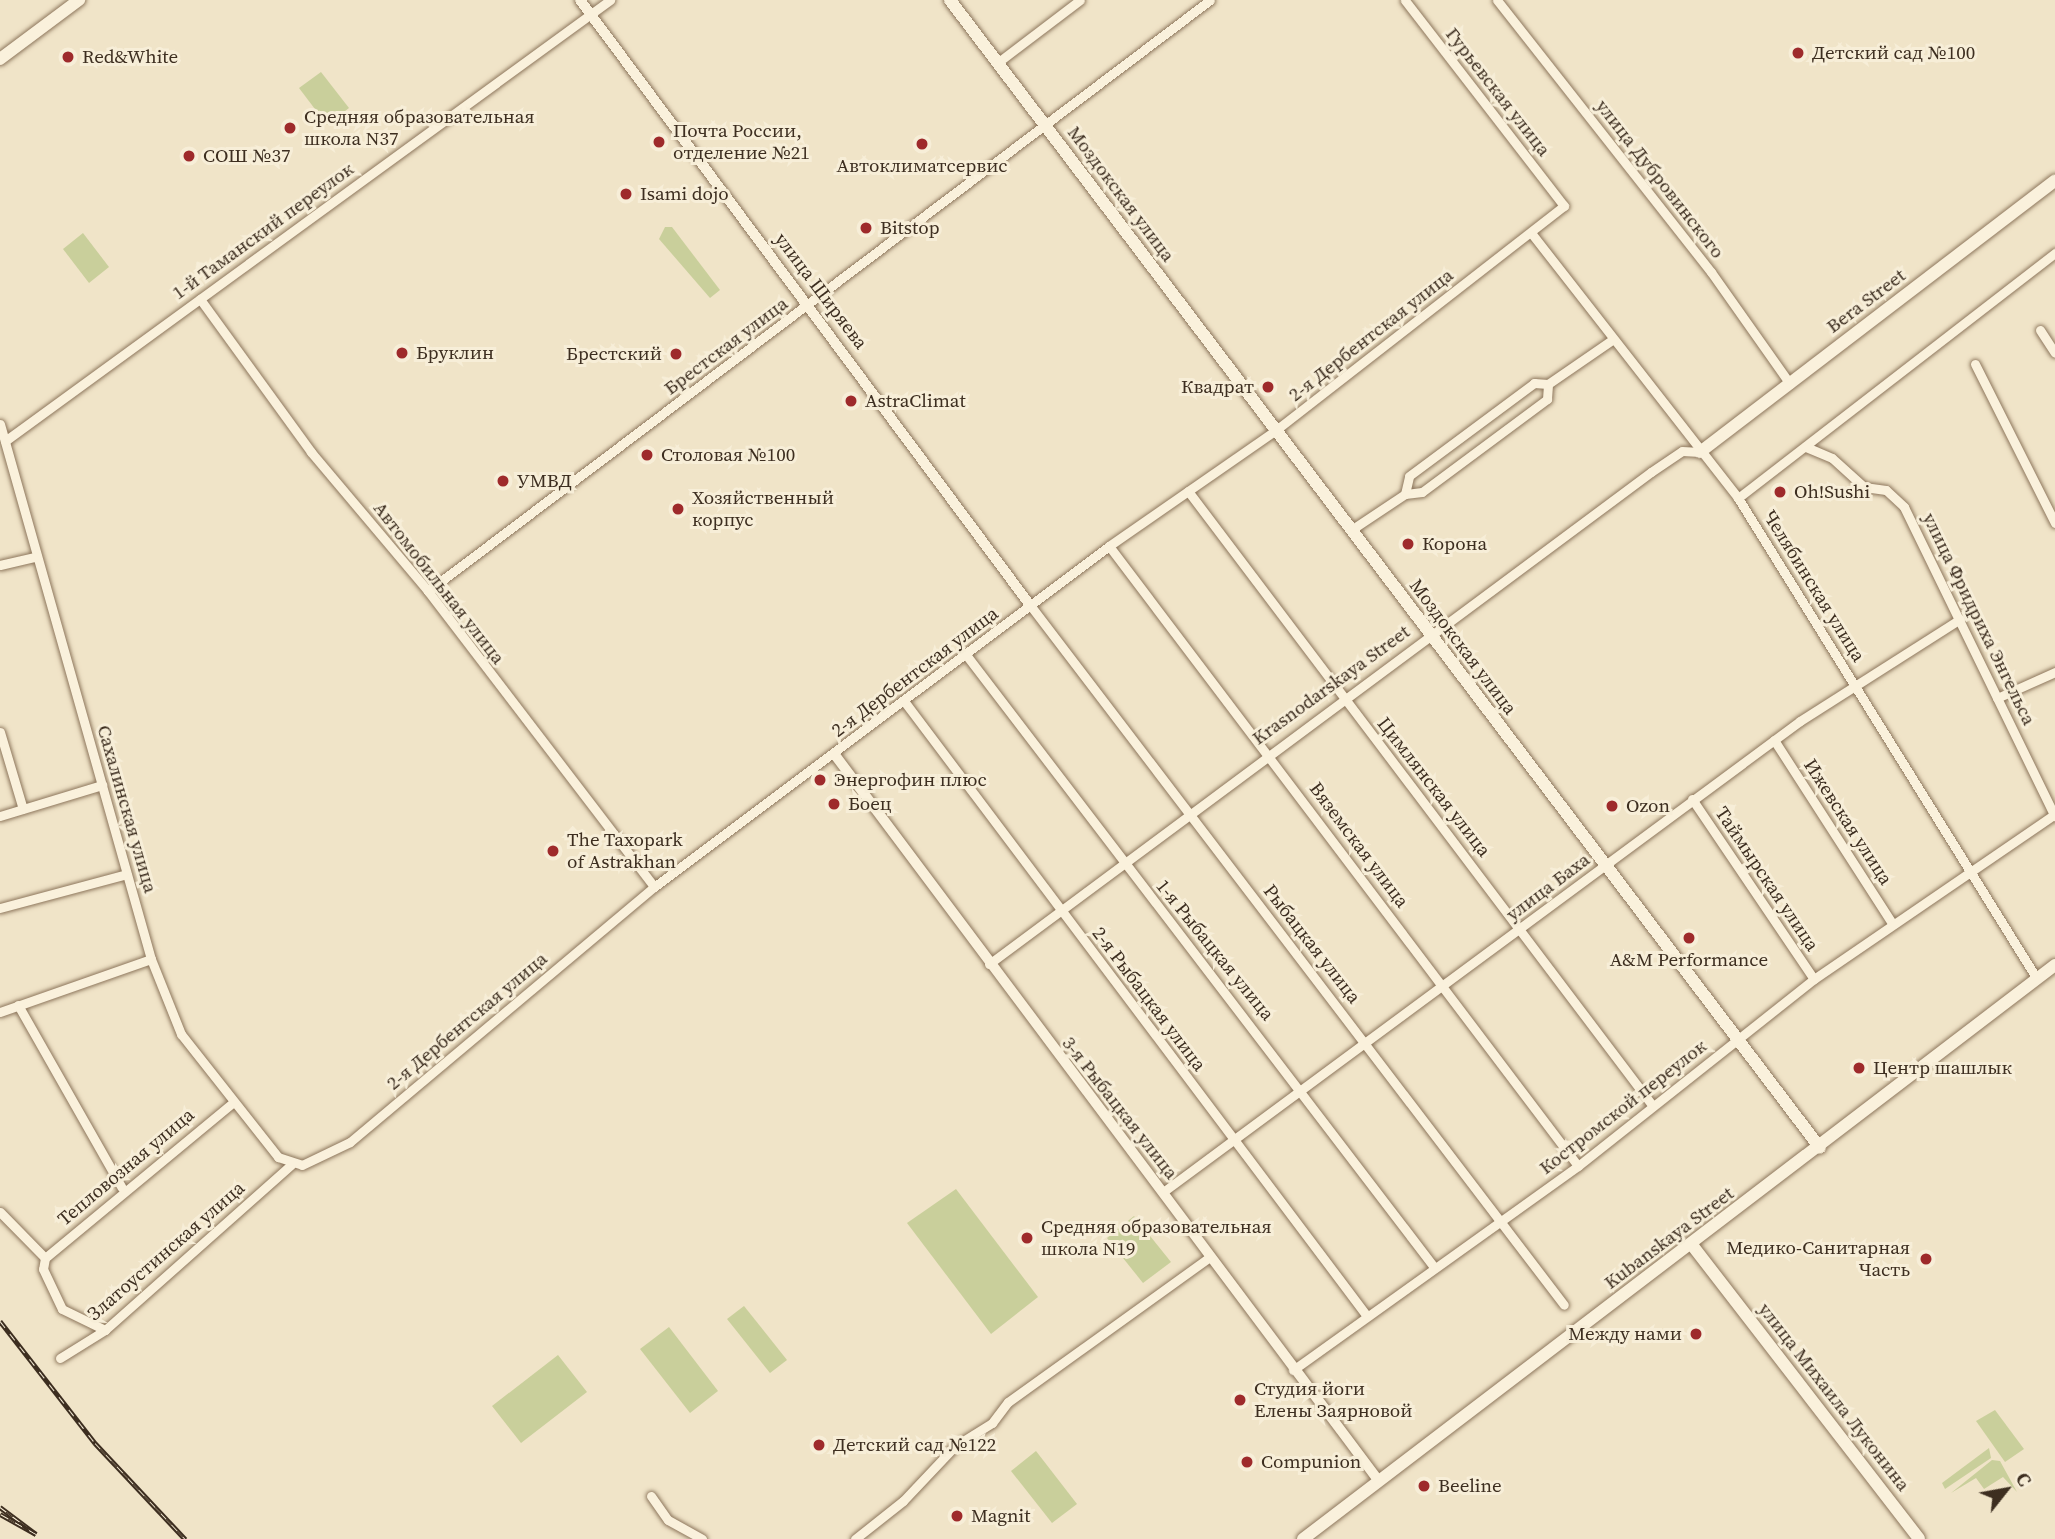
<!DOCTYPE html>
<meta charset="utf-8">
<style>
body{margin:0}
#map{position:relative;width:2055px;height:1539px;overflow:hidden;background:#f0e4c8;font-family:"Source Serif 4",serif}
div>[style]{position:absolute}
.green>*{inset:0;background:#c9cf9b}
.roads{filter:drop-shadow(0 0 2px #8d765c) drop-shadow(0 0 2px #8d765c)}
.minor>*{height:9px;margin:-4.5px;padding:0 4.5px;transform-origin:4.5px;border-radius:4.5px;background:#faf1dc}
.tertiary>*{height:10px;margin:-5px;padding:0 5px;transform-origin:5px;border-radius:5px;background:#faf1dc}
.secondary>*{height:12px;margin:-6px;padding:0 6px;transform-origin:6px;border-radius:6px;background:#faf1dc}
.rail>*{height:5px;margin-top:-2.5px;transform-origin:0;background:repeating-linear-gradient(90deg,#f7eed8 0 8px,#3d2e20 0 16px);box-sizing:border-box;border-block:2px solid #3d2e20}
.dots>*{width:19px;height:19px;translate:-50% -50%;box-sizing:border-box;border:4px solid #f7eed8;border-radius:50%}
span{translate:-50% -50%;white-space:nowrap;text-align:center;line-height:1.15;-webkit-text-stroke:6px #f7eed8;paint-order:stroke}
.poi-label{font-size:19px;color:#3d2e20}
.left{translate:0 -50%;text-align:left}
.right{translate:-100% -50%;text-align:right}
.street-label{font-size:19px;color:#3d2e20}
.north{position:absolute;left:1971px;top:1455px;width:70px;height:70px;-webkit-text-stroke:5px #f7eed8;paint-order:stroke;rotate:59deg;font-size:19px;font-weight:700;line-height:28px;text-align:center;color:#3d2e20}
.north::after{content:'';display:block;margin:auto;width:24px;height:32px;background:#3d2e20;clip-path:polygon(50% 0,100% 100%,50% 72%,0 100%)}
</style>
<div id="map">
<div class="green">
<div style="clip-path:polygon(321px 72px,349px 108px,327px 125px,299px 88px)"></div>
<div style="clip-path:polygon(665px 227px,672px 227px,720px 290px,710px 298px,659px 239px)"></div>
<div style="clip-path:polygon(83px 233px,109px 267px,89px 283px,63px 249px)"></div>
<div style="clip-path:polygon(956px 1189px,1038px 1297px,991px 1334px,907px 1223px)"></div>
<div style="clip-path:polygon(1134px 1216px,1171px 1262px,1143px 1283px,1107px 1238px)"></div>
<div style="clip-path:polygon(744px 1306px,787px 1360px,770px 1373px,727px 1319px)"></div>
<div style="clip-path:polygon(669px 1327px,718px 1391px,690px 1413px,640px 1349px)"></div>
<div style="clip-path:polygon(558px 1355px,587px 1392px,521px 1443px,492px 1406px)"></div>
<div style="clip-path:polygon(1995px 1410px,2024px 1449px,2005px 1462px,1976px 1421px)"></div>
<div style="clip-path:polygon(1989px 1448px,1991px 1458px,1945px 1489px,1942px 1483px)"></div>
<div style="clip-path:polygon(1036px 1451px,1077px 1504px,1052px 1523px,1011px 1471px)"></div>
<div style="clip-path:polygon(1992px 1460px,2000px 1461px,2017px 1492px,2003px 1477px,1984px 1489px,1976px 1478px,1951px 1493px)"></div>
</div>
<div class="roads">
<div class="minor">
<div style="left:1497px;top:0;width:346px;rotate:51.8deg"></div>
<div style="left:1711px;top:272px;width:137px;rotate:54.8deg"></div>
<div style="left:997px;top:63px;width:104px;rotate:-37.2deg"></div>
<div style="left:1532px;top:234px;width:335px;rotate:52deg"></div>
<div style="left:1738px;top:498px;width:566px;rotate:58.13deg"></div>
<div style="left:200px;top:299px;width:189px;rotate:54deg"></div>
<div style="left:311px;top:452px;width:182px;rotate:49.9deg"></div>
<div style="left:428px;top:591px;width:372px;rotate:52.6deg"></div>
<div style="left:2040px;top:330px;width:27px;rotate:57deg"></div>
<div style="left:1975px;top:364px;width:178px;rotate:63.3deg"></div>
<div style="left:0;top:424px;width:556px;rotate:74.24deg"></div>
<div style="left:151px;top:959px;width:81px;rotate:68.2deg"></div>
<div style="left:181px;top:1034px;width:157px;rotate:51.7deg"></div>
<div style="left:278px;top:1157px;width:25px;rotate:18deg"></div>
<div style="left:302px;top:1165px;width:53px;rotate:-25.6deg"></div>
<div style="left:350px;top:1142px;width:397px;rotate:-40deg"></div>
<div style="left:654px;top:887px;width:569px;rotate:-36.85deg"></div>
<div style="left:1109px;top:546px;width:203px;rotate:-34.8deg"></div>
<div style="left:1276px;top:430px;width:365px;rotate:-37.9deg"></div>
<div style="left:1564px;top:206px;width:260px;rotate:-127.7deg"></div>
<div style="left:5px;top:441px;width:749px;rotate:-36.09deg"></div>
<div style="left:1806px;top:447px;width:28px;rotate:23deg"></div>
<div style="left:1832px;top:458px;width:43px;rotate:42.2deg"></div>
<div style="left:1864px;top:487px;width:22px;rotate:8deg"></div>
<div style="left:1886px;top:490px;width:25px;rotate:43deg"></div>
<div style="left:1904px;top:507px;width:344px;rotate:64deg"></div>
<div style="left:1188px;top:491px;width:770px;rotate:52.92deg"></div>
<div style="left:1405px;top:494px;width:17px;rotate:-7deg"></div>
<div style="left:1422px;top:492px;width:156px;rotate:-36.6deg"></div>
<div style="left:1547px;top:399px;width:15px;rotate:-86deg"></div>
<div style="left:1548px;top:384px;width:78px;rotate:-34.5deg"></div>
<div style="left:1738px;top:498px;width:401px;rotate:-37.7deg"></div>
<div style="left:1351px;top:530px;width:65px;rotate:-33.7deg"></div>
<div style="left:1405px;top:494px;width:18px;rotate:-77deg"></div>
<div style="left:1409px;top:476px;width:156px;rotate:-36.6deg"></div>
<div style="left:1534px;top:383px;width:14px;rotate:4deg"></div>
<div style="left:1109px;top:546px;width:777px;rotate:52.89deg"></div>
<div style="left:0;top:565px;width:37px;rotate:-13deg"></div>
<div style="left:428px;top:591px;width:980px;rotate:-37.08deg"></div>
<div style="left:1030px;top:605px;width:880px;rotate:52.66deg"></div>
<div style="left:967px;top:656px;width:769px;rotate:52.61deg"></div>
<div style="left:1997px;top:698px;width:64px;rotate:-24.1deg"></div>
<div style="left:904px;top:701px;width:770px;rotate:53.03deg"></div>
<div style="left:0;top:732px;width:80px;rotate:73.4deg"></div>
<div style="left:1774px;top:740px;width:218px;rotate:57.2deg"></div>
<div style="left:1692px;top:799px;width:217px;rotate:55.9deg"></div>
<div style="left:0;top:816px;width:107px;rotate:-16.9deg"></div>
<div style="left:0;top:908px;width:131px;rotate:-15deg"></div>
<div style="left:989px;top:964px;width:825px;rotate:-36.62deg"></div>
<div style="left:1651px;top:472px;width:37px;rotate:-34deg"></div>
<div style="left:1682px;top:451px;width:18px;rotate:3deg"></div>
<div style="left:18px;top:1005px;width:210px;rotate:60.4deg"></div>
<div style="left:0;top:1012px;width:160px;rotate:-19.3deg"></div>
<div style="left:1163px;top:1192px;width:792px;rotate:-36.48deg"></div>
<div style="left:1800px;top:721px;width:190px;rotate:-32.5deg"></div>
<div style="left:0;top:1212px;width:64px;rotate:45.6deg"></div>
<div style="left:45px;top:1258px;width:11px;rotate:100deg"></div>
<div style="left:43px;top:1269px;width:44px;rotate:64.6deg"></div>
<div style="left:62px;top:1309px;width:48px;rotate:26deg"></div>
<div style="left:45px;top:1258px;width:241px;rotate:-39.6deg"></div>
<div style="left:60px;top:1358px;width:53px;rotate:-31.9deg"></div>
<div style="left:105px;top:1330px;width:249px;rotate:-41.6deg"></div>
<div style="left:1293px;top:1370px;width:350px;rotate:-35.6deg"></div>
<div style="left:1578px;top:1166px;width:301px;rotate:-38.4deg"></div>
<div style="left:1814px;top:979px;width:292px;rotate:-34.4deg"></div>
<div style="left:651px;top:1496px;width:29px;rotate:55deg"></div>
<div style="left:668px;top:1520px;width:39px;rotate:29deg"></div>
<div style="left:855px;top:1539px;width:61px;rotate:-38.4deg"></div>
<div style="left:903px;top:1501px;width:76px;rotate:-46.6deg"></div>
<div style="left:955px;top:1446px;width:44px;rotate:-31.9deg"></div>
<div style="left:992px;top:1423px;width:26px;rotate:-53deg"></div>
<div style="left:1008px;top:1402px;width:249px;rotate:-35.7deg"></div>
</div>
<div class="tertiary">
<div style="left:580px;top:0;width:754px;rotate:53.36deg"></div>
<div style="left:835px;top:755px;width:907px;rotate:53.16deg"></div>
</div>
<div class="secondary">
<div style="left:950px;top:0;width:1440px;rotate:52.84deg"></div>
<div style="left:0;top:59px;width:99px;rotate:-36.8deg"></div>
<div style="left:1700px;top:452px;width:447px;rotate:-37.4deg"></div>
<div style="left:1692px;top:1245px;width:371px;rotate:52.3deg"></div>
<div style="left:1303px;top:1539px;width:946px;rotate:-37.35deg"></div>
</div>
</div>
<div class="rail">
<div style="left:0;top:1321px;width:155px;rotate:52.1deg"></div>
<div style="left:95px;top:1443px;width:132px;rotate:46.8deg"></div>
<div style="left:0;top:1507px;width:45px;rotate:36.9deg"></div>
<div style="left:36px;top:1534px;width:41px;rotate:-150.9deg"></div>
</div>
<div class="dots">
<div style="left:1798px;top:53px;background:#9e2a2b"></div>
<div style="left:68px;top:57px;background:#9e2a2b"></div>
<div style="left:290px;top:128px;background:#9e2a2b"></div>
<div style="left:659px;top:142px;background:#9e2a2b"></div>
<div style="left:922px;top:144px;background:#9e2a2b"></div>
<div style="left:189px;top:156px;background:#9e2a2b"></div>
<div style="left:626px;top:194px;background:#9e2a2b"></div>
<div style="left:866px;top:228px;background:#9e2a2b"></div>
<div style="left:402px;top:353px;background:#9e2a2b"></div>
<div style="left:676px;top:354px;background:#9e2a2b"></div>
<div style="left:1268px;top:387px;background:#9e2a2b"></div>
<div style="left:851px;top:401px;background:#9e2a2b"></div>
<div style="left:647px;top:455px;background:#9e2a2b"></div>
<div style="left:503px;top:481px;background:#9e2a2b"></div>
<div style="left:1780px;top:492px;background:#9e2a2b"></div>
<div style="left:678px;top:509px;background:#9e2a2b"></div>
<div style="left:1408px;top:544px;background:#9e2a2b"></div>
<div style="left:820px;top:780px;background:#9e2a2b"></div>
<div style="left:834px;top:804px;background:#9e2a2b"></div>
<div style="left:1612px;top:806px;background:#9e2a2b"></div>
<div style="left:553px;top:851px;background:#9e2a2b"></div>
<div style="left:1689px;top:938px;background:#9e2a2b"></div>
<div style="left:1859px;top:1068px;background:#9e2a2b"></div>
<div style="left:1027px;top:1238px;background:#9e2a2b"></div>
<div style="left:1926px;top:1259px;background:#9e2a2b"></div>
<div style="left:1696px;top:1334px;background:#9e2a2b"></div>
<div style="left:1240px;top:1400px;background:#9e2a2b"></div>
<div style="left:819px;top:1445px;background:#9e2a2b"></div>
<div style="left:1247px;top:1462px;background:#9e2a2b"></div>
<div style="left:1424px;top:1486px;background:#9e2a2b"></div>
<div style="left:957px;top:1516px;background:#9e2a2b"></div>
</div>
<div class="poi-label">
<span class="left" style="left:1812px;top:53px">Детский сад №100</span>
<span class="left" style="left:82px;top:57px">Red&amp;White</span>
<span class="left" style="left:304px;top:128px">Средняя образовательная<br>школа N37</span>
<span class="left" style="left:673px;top:142px">Почта России,<br>отделение №21</span>
<span class="left" style="left:203px;top:156px">СОШ №37</span>
<span style="left:922px;top:166px">Автоклиматсервис</span>
<span class="left" style="left:640px;top:194px">Isami dojo</span>
<span class="left" style="left:880px;top:228px">Bitstop</span>
<span class="left" style="left:416px;top:353px">Бруклин</span>
<span class="right" style="left:662px;top:354px">Брестский</span>
<span class="right" style="left:1254px;top:387px">Квадрат</span>
<span class="left" style="left:865px;top:401px">AstraClimat</span>
<span class="left" style="left:661px;top:455px">Столовая №100</span>
<span class="left" style="left:517px;top:481px">УМВД</span>
<span class="left" style="left:1794px;top:492px">Oh!Sushi</span>
<span class="left" style="left:692px;top:509px">Хозяйственный<br>корпус</span>
<span class="left" style="left:1422px;top:544px">Корона</span>
<span class="left" style="left:834px;top:780px">Энергофин плюс</span>
<span class="left" style="left:848px;top:804px">Боец</span>
<span class="left" style="left:1626px;top:806px">Ozon</span>
<span class="left" style="left:567px;top:851px">The Taxopark<br>of Astrakhan</span>
<span style="left:1689px;top:960px">A&amp;M Performance</span>
<span class="left" style="left:1873px;top:1068px">Центр шашлык</span>
<span class="left" style="left:1041px;top:1238px">Средняя образовательная<br>школа N19</span>
<span class="right" style="left:1910px;top:1259px">Медико-Санитарная<br>Часть</span>
<span class="right" style="left:1682px;top:1334px">Между нами</span>
<span class="left" style="left:1254px;top:1400px">Студия йоги<br>Елены Заярновой</span>
<span class="left" style="left:833px;top:1445px">Детский сад №122</span>
<span class="left" style="left:1261px;top:1462px">Compunion</span>
<span class="left" style="left:1438px;top:1486px">Beeline</span>
<span class="left" style="left:971px;top:1516px">Magnit</span>
</div>
<div class="street-label">
<span style="left:1498px;top:92px;rotate:52deg">Гурьевская улица</span>
<span style="left:1660px;top:179px;rotate:52deg">улица Дубровинского</span>
<span style="left:1121px;top:194px;rotate:53deg">Моздокская улица</span>
<span style="left:263px;top:231px;rotate:-36deg">1-й Таманский переулок</span>
<span style="left:821px;top:291px;rotate:53deg">улица Ширяева</span>
<span style="left:1866px;top:301px;rotate:-37deg">Bera Street</span>
<span style="left:1371px;top:335px;rotate:-38deg">2-я Дербентская улица</span>
<span style="left:726px;top:346px;rotate:-37deg">Брестская улица</span>
<span style="left:439px;top:583px;rotate:52deg">Автомобильная улица</span>
<span style="left:1814px;top:586px;rotate:58deg">Челябинская улица</span>
<span style="left:1979px;top:619px;rotate:64deg">улица Фридриха Энгельса</span>
<span style="left:1463px;top:647px;rotate:53deg">Моздокская улица</span>
<span style="left:915px;top:672px;rotate:-37deg">2-я Дербентская улица</span>
<span style="left:1331px;top:685px;rotate:-36deg">Krasnodarskaya Street</span>
<span style="left:1434px;top:787px;rotate:52deg">Цимлянская улица</span>
<span style="left:127px;top:809px;rotate:74deg">Сахалинская улица</span>
<span style="left:1848px;top:822px;rotate:57deg">Ижевская улица</span>
<span style="left:1359px;top:845px;rotate:53deg">Вяземская улица</span>
<span style="left:1767px;top:879px;rotate:56deg">Таймырская улица</span>
<span style="left:1548px;top:887px;rotate:-37deg">улица Баха</span>
<span style="left:1312px;top:944px;rotate:52deg">Рыбацкая улица</span>
<span style="left:1215px;top:950px;rotate:51deg">1-я Рыбацкая улица</span>
<span style="left:1149px;top:999px;rotate:53deg">2-я Рыбацкая улица</span>
<span style="left:467px;top:1021px;rotate:-40deg">2-я Дербентская улица</span>
<span style="left:1623px;top:1107px;rotate:-38deg">Костромской переулок</span>
<span style="left:1120px;top:1108px;rotate:52deg">3-я Рыбацкая улица</span>
<span style="left:126px;top:1167px;rotate:-40deg">Тепловозная улица</span>
<span style="left:1669px;top:1238px;rotate:-37deg">Kubanskaya Street</span>
<span style="left:166px;top:1251px;rotate:-41deg">Златоустинская улица</span>
<span style="left:1834px;top:1397px;rotate:52deg">улица Михаила Луконина</span>
</div>
<div class="north">С</div>
</div>
